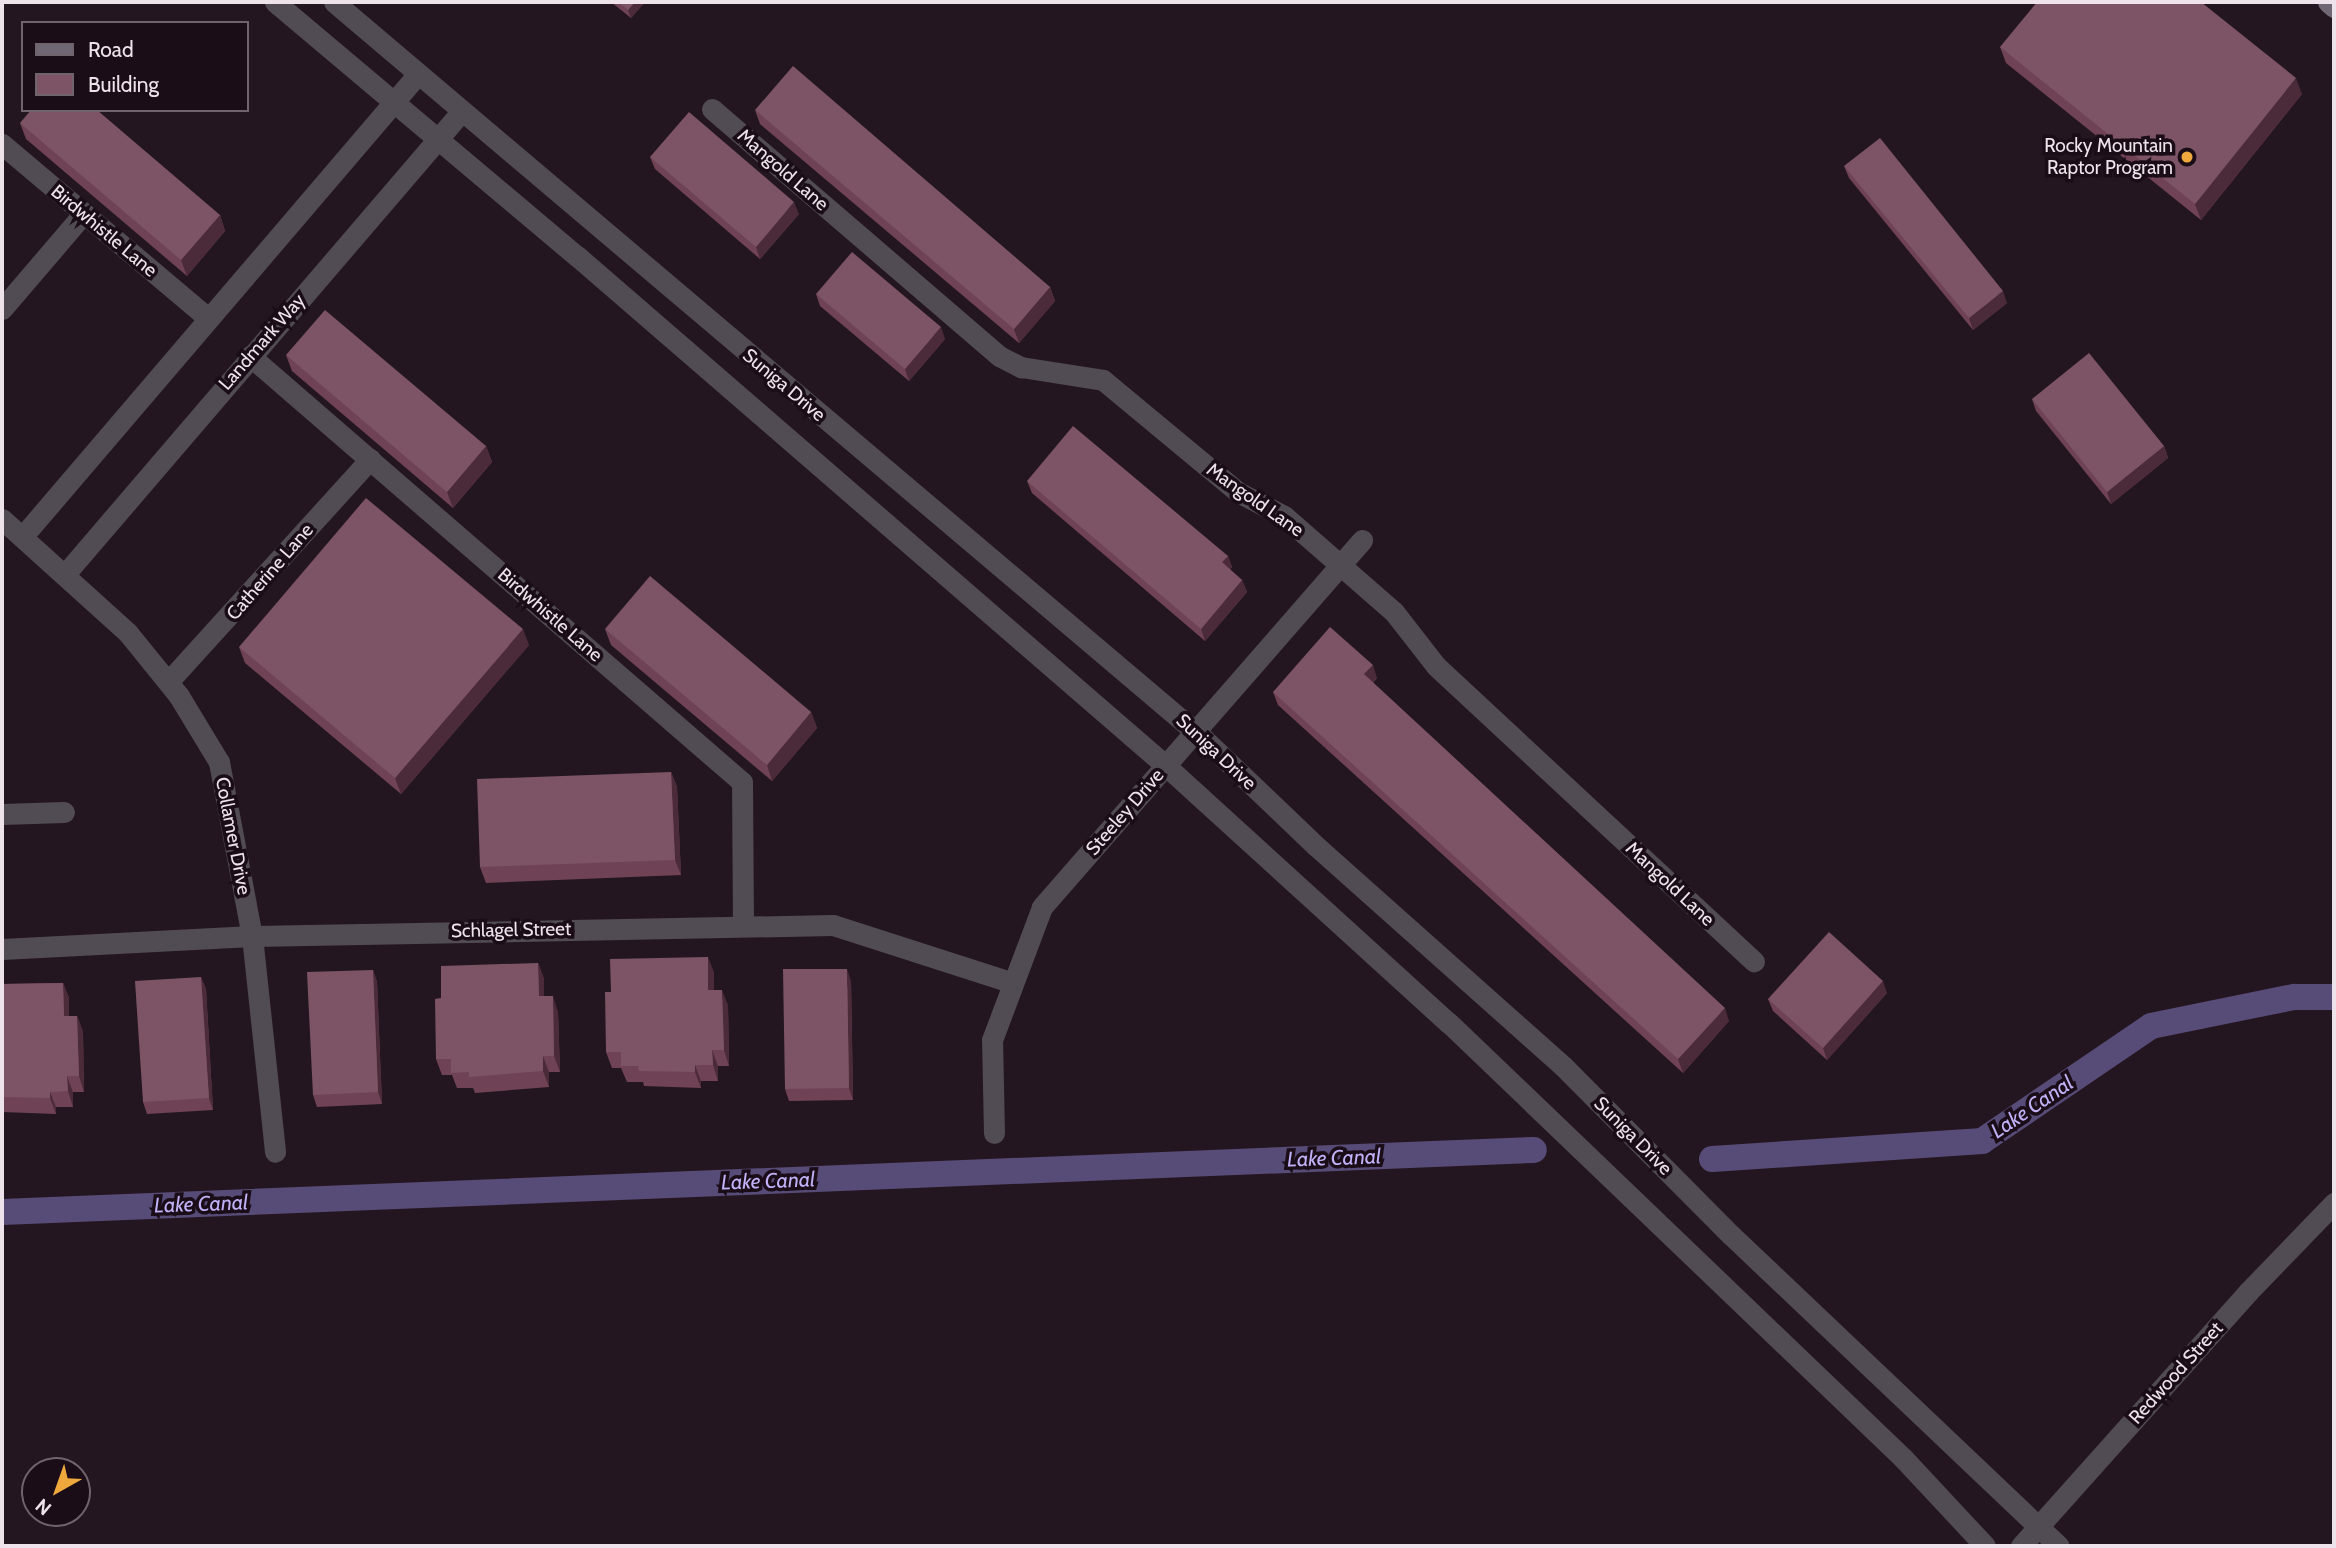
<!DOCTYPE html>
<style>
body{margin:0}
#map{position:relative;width:2336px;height:1548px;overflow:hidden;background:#241621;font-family:Cabin,sans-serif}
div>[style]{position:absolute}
.canal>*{height:26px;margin:-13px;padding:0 13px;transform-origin:13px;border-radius:13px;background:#574c77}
.minor>*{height:21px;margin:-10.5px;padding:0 10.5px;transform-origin:10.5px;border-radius:10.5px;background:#514c53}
.secondary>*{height:21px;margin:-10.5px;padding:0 10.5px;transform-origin:10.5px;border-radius:10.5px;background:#6f6773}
.wall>*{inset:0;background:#6f4355}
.shaded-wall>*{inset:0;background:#4b2a3a}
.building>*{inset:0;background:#7c5465}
.dots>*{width:19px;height:19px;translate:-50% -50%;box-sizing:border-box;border:4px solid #1a0d18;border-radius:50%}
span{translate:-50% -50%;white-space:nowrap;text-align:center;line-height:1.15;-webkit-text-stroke:7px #1a0d18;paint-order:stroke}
.poi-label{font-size:19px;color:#eee3eb}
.right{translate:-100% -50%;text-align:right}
.street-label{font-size:19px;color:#eee3eb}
.water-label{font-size:21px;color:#c1b2f8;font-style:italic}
.frame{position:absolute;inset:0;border:4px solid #eee3eb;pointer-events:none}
.legend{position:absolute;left:21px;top:21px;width:228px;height:91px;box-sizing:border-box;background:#1a0d18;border:2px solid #6f636c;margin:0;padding:9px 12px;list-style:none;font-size:21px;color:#eee3eb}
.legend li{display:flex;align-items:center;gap:14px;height:35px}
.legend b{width:35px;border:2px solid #6f636c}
.north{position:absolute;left:21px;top:1457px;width:70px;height:70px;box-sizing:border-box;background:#1a0d18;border:2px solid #6f636c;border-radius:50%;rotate:220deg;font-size:19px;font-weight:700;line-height:28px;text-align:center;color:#eee3eb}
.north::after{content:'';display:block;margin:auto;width:24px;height:32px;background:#eea83c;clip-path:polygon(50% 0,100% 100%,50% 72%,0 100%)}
</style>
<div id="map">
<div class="canal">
<div style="left:1712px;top:1159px;width:271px;rotate:-3.8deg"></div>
<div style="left:1982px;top:1141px;width:204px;rotate:-34.2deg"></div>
<div style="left:2151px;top:1026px;width:146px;rotate:-11.5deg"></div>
<div style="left:2294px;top:997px;width:40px"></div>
<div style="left:2px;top:1212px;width:1533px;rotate:-2.32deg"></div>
</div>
<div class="minor">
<div style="left:275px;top:2px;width:395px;rotate:40.1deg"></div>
<div style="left:577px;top:256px;width:778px;rotate:40.88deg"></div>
<div style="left:1165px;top:765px;width:384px;rotate:42.3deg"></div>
<div style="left:1449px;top:1023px;width:629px;rotate:43.78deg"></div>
<div style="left:1903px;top:1458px;width:120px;rotate:47deg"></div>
<div style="left:334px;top:2px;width:1140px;rotate:40.27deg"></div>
<div style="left:1204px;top:739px;width:155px;rotate:43.7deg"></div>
<div style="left:1316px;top:846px;width:331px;rotate:41.7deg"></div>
<div style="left:1563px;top:1066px;width:238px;rotate:45.2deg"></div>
<div style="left:1731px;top:1235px;width:452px;rotate:43.5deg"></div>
<div style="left:712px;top:109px;width:379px;rotate:40.7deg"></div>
<div style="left:999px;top:356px;width:25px;rotate:27deg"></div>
<div style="left:1021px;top:367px;width:83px;rotate:9deg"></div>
<div style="left:1103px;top:380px;width:175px;rotate:39.7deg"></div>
<div style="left:1238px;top:492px;width:52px;rotate:27.6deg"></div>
<div style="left:1284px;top:516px;width:146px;rotate:41.1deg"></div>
<div style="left:1394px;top:612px;width:68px;rotate:52.1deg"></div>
<div style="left:1436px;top:666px;width:434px;rotate:42.9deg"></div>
<div style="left:2px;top:144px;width:270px;rotate:40.2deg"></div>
<div style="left:2px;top:309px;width:125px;rotate:-49.5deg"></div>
<div style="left:250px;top:356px;width:651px;rotate:40.89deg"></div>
<div style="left:742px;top:782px;width:142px;rotate:89.6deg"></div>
<div style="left:2px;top:519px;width:170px;rotate:42.1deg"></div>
<div style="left:128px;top:633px;width:81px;rotate:51deg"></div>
<div style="left:179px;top:696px;width:77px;rotate:58.8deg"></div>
<div style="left:219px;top:762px;width:177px;rotate:79.3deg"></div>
<div style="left:252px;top:936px;width:217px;rotate:83.9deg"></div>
<div style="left:23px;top:536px;width:606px;rotate:-49.48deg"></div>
<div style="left:66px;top:573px;width:607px;rotate:-49.41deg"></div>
<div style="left:168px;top:682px;width:301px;rotate:-47.8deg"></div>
<div style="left:2px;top:814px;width:62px;rotate:-1.8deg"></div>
<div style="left:2px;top:949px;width:250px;rotate:-3deg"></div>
<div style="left:252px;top:936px;width:581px;rotate:-1.08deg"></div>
<div style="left:833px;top:925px;width:187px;rotate:17.8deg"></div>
<div style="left:994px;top:1133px;width:93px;rotate:-91.2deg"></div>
<div style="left:992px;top:1040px;width:142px;rotate:-69.4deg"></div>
<div style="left:1042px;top:907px;width:487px;rotate:-48.9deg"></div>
<div style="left:2021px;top:1546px;width:341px;rotate:-48.2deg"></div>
<div style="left:2248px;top:1292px;width:124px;rotate:-46deg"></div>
</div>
<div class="secondary">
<div style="left:2328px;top:2px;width:8px;rotate:40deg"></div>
</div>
<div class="wall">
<div style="clip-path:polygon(611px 2px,645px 2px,631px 18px)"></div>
<div style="clip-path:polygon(2000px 47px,2302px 94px,2201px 220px,2006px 63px)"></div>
<div style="clip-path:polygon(755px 110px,1050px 287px,1055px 301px,1019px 343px,760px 124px)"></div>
<div style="clip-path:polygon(20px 123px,220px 215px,225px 231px,187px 276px,26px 139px)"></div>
<div style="clip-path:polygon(650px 157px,799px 214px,760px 259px,655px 169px)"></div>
<div style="clip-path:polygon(1844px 166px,2007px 303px,1973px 330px,1849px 178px)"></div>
<div style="clip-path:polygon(816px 294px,945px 339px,909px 381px,820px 306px)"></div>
<div style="clip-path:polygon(286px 355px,486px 446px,492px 462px,453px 508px,292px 371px)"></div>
<div style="clip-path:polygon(2032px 399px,2164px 446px,2168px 458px,2111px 504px,2036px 411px)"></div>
<div style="clip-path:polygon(1027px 481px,1228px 556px,1232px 567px,1230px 570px,1242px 580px,1247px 592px,1205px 641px,1032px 493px)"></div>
<div style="clip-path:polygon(605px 629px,811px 712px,817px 728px,772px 781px,611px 645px)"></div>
<div style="clip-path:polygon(529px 645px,401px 794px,245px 663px,239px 647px)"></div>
<div style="clip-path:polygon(1377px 678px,1373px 683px,1729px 1021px,1683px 1073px,1278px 705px,1273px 692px)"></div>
<div style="clip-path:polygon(671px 772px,677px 787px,681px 875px,486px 883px,480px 867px)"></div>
<div style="clip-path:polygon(538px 963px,544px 979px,544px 996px,558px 1012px,560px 1072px,549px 1072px,549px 1087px,475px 1093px,473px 1088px,457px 1088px,452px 1075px,442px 1075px,436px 1059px,441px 998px)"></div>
<div style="clip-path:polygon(373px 970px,377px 982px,382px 1104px,317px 1107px,313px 1095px)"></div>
<div style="clip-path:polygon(714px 972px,714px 990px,728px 1005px,729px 1066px,718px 1066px,718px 1081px,701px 1081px,701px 1088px,644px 1086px,643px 1082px,627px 1082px,621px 1068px,612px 1068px,606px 1052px,611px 992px)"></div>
<div style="clip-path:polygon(201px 977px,206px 989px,213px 1110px,147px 1114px,143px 1102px)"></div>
<div style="clip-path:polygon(851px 981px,853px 1100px,789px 1101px,785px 1089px)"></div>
<div style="clip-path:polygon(63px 983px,69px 998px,69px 1016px,77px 1016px,83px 1032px,84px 1092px,73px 1092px,73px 1107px,56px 1107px,56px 1114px,2px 1112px,2px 984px)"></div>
<div style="clip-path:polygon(1887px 993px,1827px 1060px,1773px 1011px,1768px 999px)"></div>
</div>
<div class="shaded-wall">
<div style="clip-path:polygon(635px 2px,645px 2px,631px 18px,628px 10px)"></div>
<div style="clip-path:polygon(2296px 78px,2302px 94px,2201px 220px,2195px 204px)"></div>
<div style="clip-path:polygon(794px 202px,799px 214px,760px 259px,756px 247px)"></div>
<div style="clip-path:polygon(220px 215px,225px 231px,187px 276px,181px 260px)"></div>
<div style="clip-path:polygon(1050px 287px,1055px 301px,1019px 343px,1014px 329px)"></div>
<div style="clip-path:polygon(2003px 291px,2007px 303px,1973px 330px,1969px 318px)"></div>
<div style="clip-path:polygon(941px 327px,945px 339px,909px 381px,905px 369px)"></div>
<div style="clip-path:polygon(486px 446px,492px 462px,453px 508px,447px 492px)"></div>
<div style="clip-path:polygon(2164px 446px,2168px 458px,2111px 504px,2107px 492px)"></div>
<div style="clip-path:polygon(1228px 556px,1232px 567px,1226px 574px,1222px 562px)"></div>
<div style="clip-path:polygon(1242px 580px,1247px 592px,1205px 641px,1201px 629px)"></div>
<div style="clip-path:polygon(523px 629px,529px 645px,401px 794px,395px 778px)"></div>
<div style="clip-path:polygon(1373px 665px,1377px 678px,1369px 687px,1364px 674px)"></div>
<div style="clip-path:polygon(811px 712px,817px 728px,772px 781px,767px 765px)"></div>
<div style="clip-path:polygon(671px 772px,677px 787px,681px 875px,675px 860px)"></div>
<div style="clip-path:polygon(708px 957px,714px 972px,714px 1006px,708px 990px)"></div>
<div style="clip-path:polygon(538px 963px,544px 979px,544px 1012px,539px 996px)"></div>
<div style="clip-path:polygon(847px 969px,851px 981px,853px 1100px,849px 1088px)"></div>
<div style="clip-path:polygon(373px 970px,377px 982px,382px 1104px,378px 1092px)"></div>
<div style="clip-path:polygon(201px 977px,206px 989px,213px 1110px,209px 1098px)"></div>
<div style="clip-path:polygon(1883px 981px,1887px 993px,1827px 1060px,1823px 1048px)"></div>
<div style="clip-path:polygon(63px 983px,69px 998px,69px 1032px,64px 1016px)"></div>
<div style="clip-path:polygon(722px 990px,728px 1005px,729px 1066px,724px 1050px)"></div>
<div style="clip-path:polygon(553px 996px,558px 1012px,560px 1072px,554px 1056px)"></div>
<div style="clip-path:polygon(1725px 1008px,1729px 1021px,1683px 1073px,1678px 1059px)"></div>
<div style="clip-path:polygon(77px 1016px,83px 1032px,84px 1092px,79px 1076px)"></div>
<div style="clip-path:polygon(712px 1050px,718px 1066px,718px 1081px,713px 1065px)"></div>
<div style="clip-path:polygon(543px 1056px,549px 1072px,549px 1087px,543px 1071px)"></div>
<div style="clip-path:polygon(695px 1065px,701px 1081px,701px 1088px,695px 1072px)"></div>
<div style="clip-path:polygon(67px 1076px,73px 1092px,73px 1107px,68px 1091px)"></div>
<div style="clip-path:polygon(50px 1092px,56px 1107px,56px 1114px,50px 1098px)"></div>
</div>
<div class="building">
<div style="clip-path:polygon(618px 2px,635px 2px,628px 10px)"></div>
<div style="clip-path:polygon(2037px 2px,2201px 2px,2296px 78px,2195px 204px,2000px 47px)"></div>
<div style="clip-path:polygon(793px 66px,1050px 287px,1014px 329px,755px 110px)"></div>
<div style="clip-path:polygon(31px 110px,97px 110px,220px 215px,181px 260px,20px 123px)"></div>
<div style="clip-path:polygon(689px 112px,794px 202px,756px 247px,650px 157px)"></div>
<div style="clip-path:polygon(1880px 138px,2003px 291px,1969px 318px,1844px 166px)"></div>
<div style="clip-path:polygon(852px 252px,941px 327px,905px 369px,816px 294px)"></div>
<div style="clip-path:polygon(325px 310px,486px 446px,447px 492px,286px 355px)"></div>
<div style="clip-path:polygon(2089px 353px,2164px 446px,2107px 492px,2032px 399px)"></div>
<div style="clip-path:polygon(1073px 426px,1228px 556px,1222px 562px,1242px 580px,1201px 629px,1027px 481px)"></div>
<div style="clip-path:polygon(366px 498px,523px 629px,395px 778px,239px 647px)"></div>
<div style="clip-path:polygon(650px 576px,811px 712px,767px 765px,605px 629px)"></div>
<div style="clip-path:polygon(1330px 627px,1373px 665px,1364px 674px,1725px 1008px,1678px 1059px,1273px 692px)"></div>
<div style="clip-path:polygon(671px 772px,675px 860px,480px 867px,477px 779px)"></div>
<div style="clip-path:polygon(1829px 932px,1883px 981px,1823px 1048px,1768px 999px)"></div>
<div style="clip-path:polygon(708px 957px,708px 990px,722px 990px,724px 1050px,712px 1050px,713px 1065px,695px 1065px,695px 1072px,639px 1071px,638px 1066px,621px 1066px,621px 1052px,606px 1052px,605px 992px,611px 992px,610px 959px)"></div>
<div style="clip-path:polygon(538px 963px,539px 996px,553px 996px,554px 1056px,543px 1056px,543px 1071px,469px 1077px,469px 1072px,451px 1073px,451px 1059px,436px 1059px,435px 999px,441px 998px,441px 966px)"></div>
<div style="clip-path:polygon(783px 969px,847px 969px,849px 1088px,785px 1089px)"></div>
<div style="clip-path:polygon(373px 970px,378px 1092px,313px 1095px,307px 972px)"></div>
<div style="clip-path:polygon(201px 977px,209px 1098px,143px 1102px,135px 981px)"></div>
<div style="clip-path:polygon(63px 983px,64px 1016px,77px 1016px,79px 1076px,67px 1076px,68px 1091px,50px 1092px,50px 1098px,2px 1097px,2px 984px)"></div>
</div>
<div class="dots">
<div style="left:2187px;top:157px;background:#eea83c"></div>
</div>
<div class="poi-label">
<span class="right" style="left:2173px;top:157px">Rocky Mountain<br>Raptor Program</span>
</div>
<div class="street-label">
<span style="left:783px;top:170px;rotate:41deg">Mangold Lane</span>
<span style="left:104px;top:231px;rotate:40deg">Birdwhistle Lane</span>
<span style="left:262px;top:342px;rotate:-49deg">Landmark Way</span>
<span style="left:784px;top:385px;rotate:40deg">Suniga Drive</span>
<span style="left:1255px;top:500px;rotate:35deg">Mangold Lane</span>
<span style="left:270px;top:572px;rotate:-49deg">Catherine Lane</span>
<span style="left:550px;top:615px;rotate:41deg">Birdwhistle Lane</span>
<span style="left:1216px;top:752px;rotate:43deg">Suniga Drive</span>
<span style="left:1125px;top:812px;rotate:-49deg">Steeley Drive</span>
<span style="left:233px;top:836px;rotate:79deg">Collamer Drive</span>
<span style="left:1670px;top:884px;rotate:43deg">Mangold Lane</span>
<span style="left:511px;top:930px;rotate:-1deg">Schlagel Street</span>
<span style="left:1633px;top:1136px;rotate:45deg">Suniga Drive</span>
<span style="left:2176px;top:1373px;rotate:-48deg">Redwood Street</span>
</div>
<div class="water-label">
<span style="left:2032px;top:1107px;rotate:-34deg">Lake Canal</span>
<span style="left:1334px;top:1158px;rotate:-2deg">Lake Canal</span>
<span style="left:768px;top:1181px;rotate:-2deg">Lake Canal</span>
<span style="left:201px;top:1204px;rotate:-2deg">Lake Canal</span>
</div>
<div class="frame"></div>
<ul class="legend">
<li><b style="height:9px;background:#6f6773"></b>Road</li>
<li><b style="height:19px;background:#7c5465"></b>Building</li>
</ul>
<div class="north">N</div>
</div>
